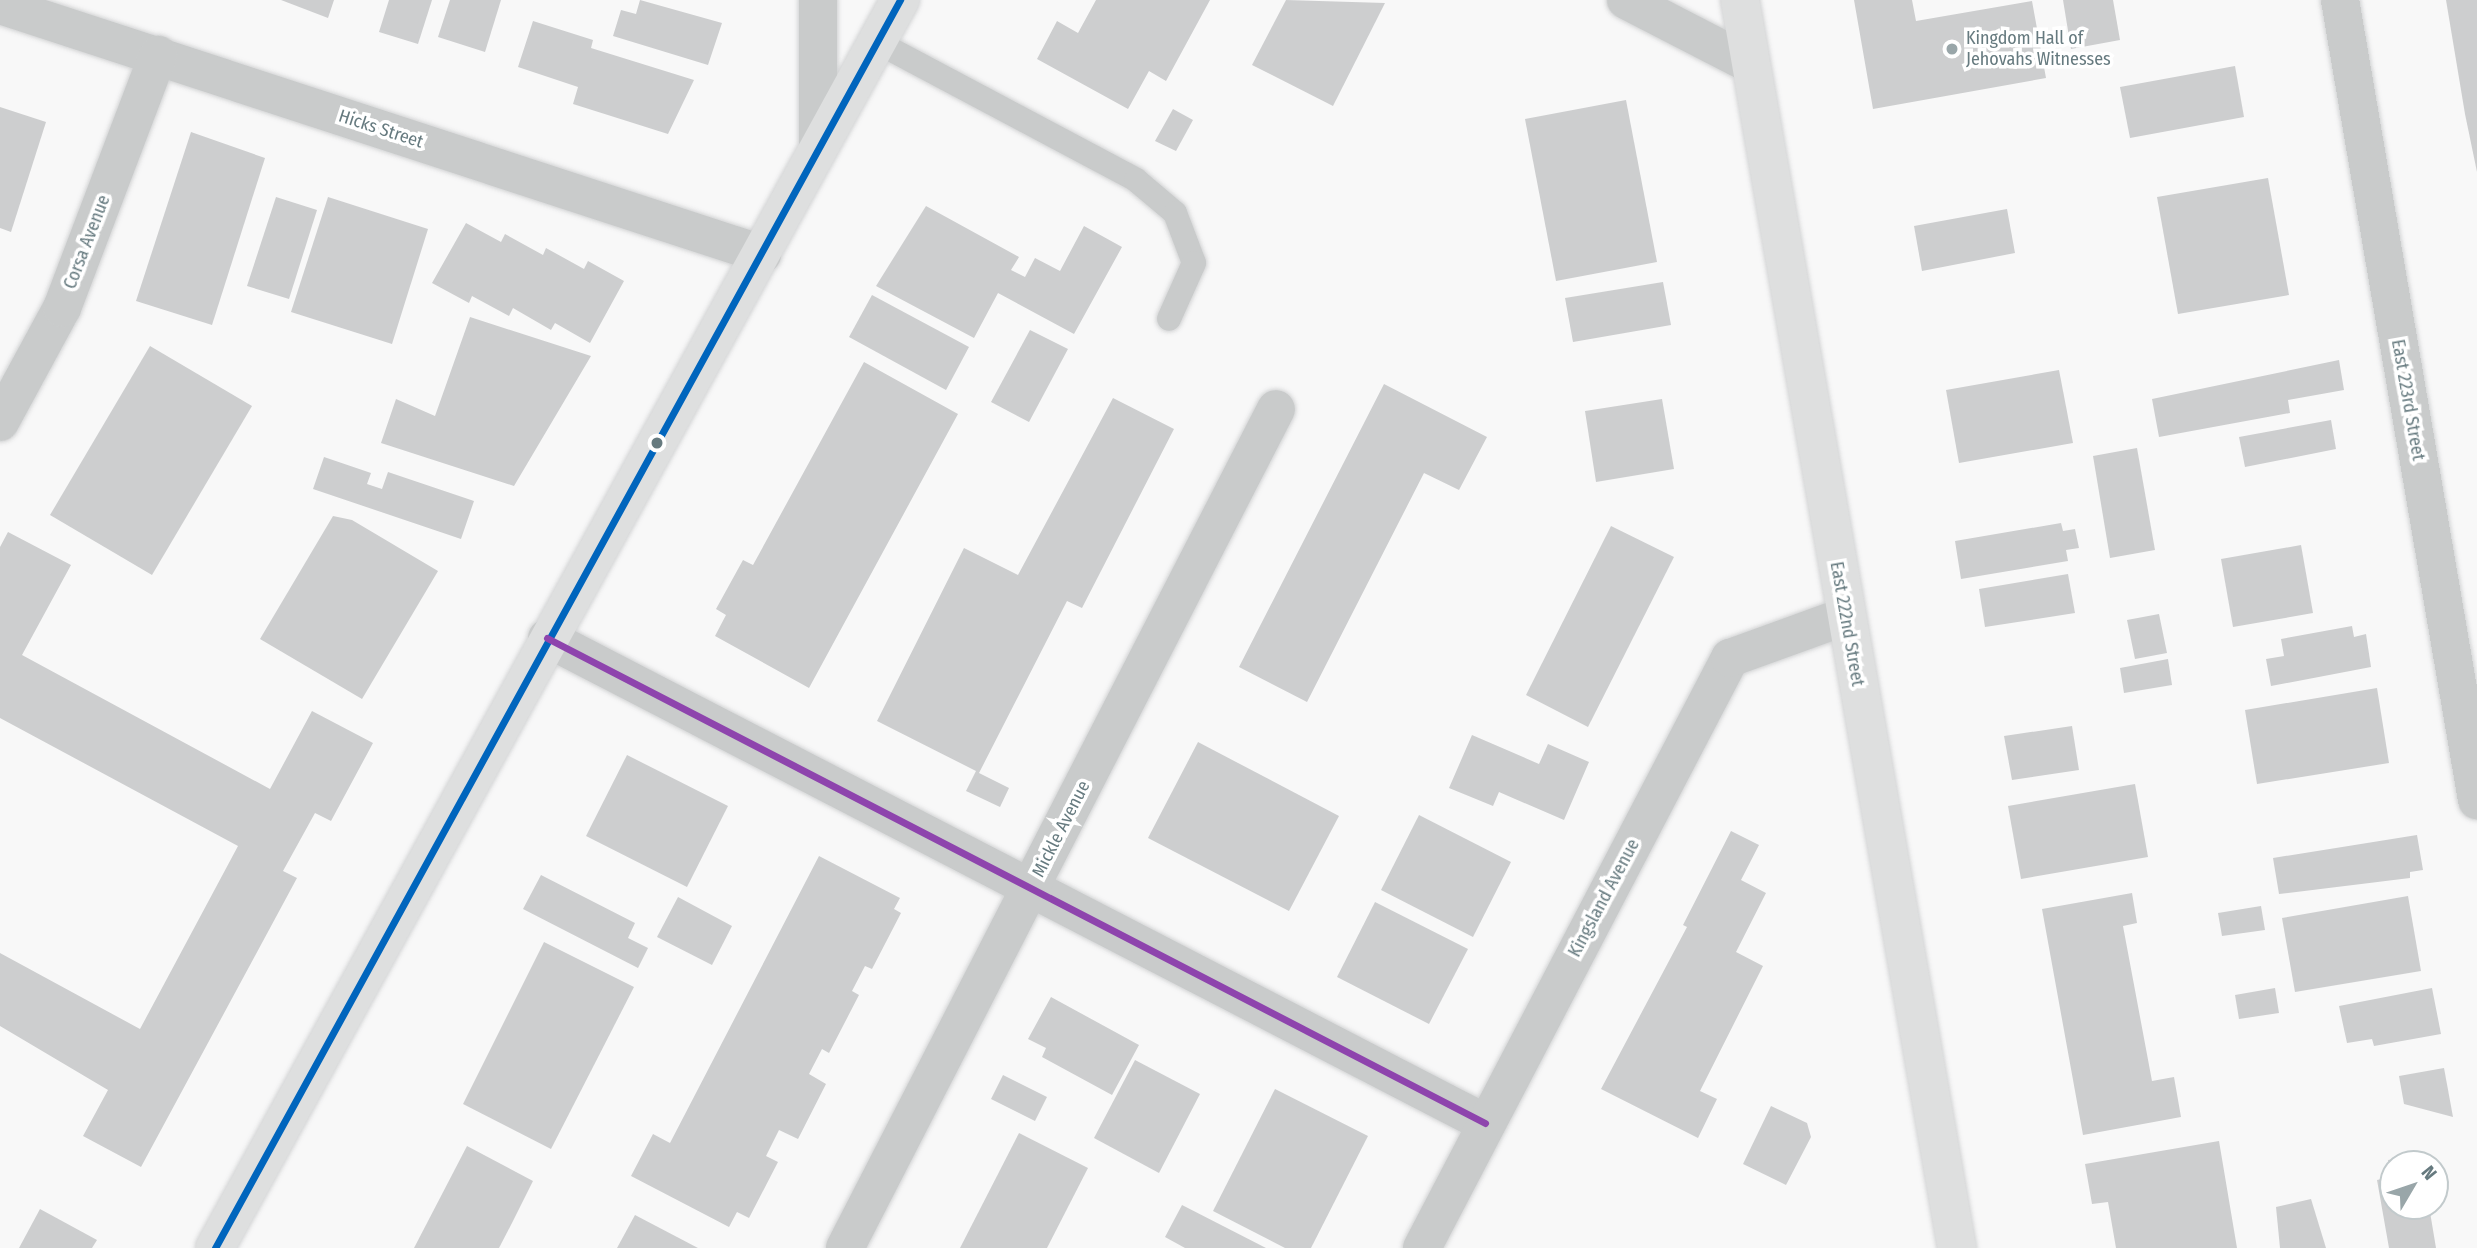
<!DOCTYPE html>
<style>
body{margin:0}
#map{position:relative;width:2477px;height:1248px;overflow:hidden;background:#f8f8f8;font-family:"Fira Sans Condensed",sans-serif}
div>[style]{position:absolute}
.building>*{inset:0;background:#cdcecf}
.roads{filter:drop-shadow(0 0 2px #d3d4d5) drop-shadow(0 0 2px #d3d4d5)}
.lane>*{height:24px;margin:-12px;padding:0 12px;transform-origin:12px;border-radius:12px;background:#c9cbcb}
.street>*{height:38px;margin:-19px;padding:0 19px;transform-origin:19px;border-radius:19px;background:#c9cbcb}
.secondary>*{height:38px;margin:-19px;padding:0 19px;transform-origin:19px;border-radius:19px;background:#dedfdf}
.bus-1>*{height:7px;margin:-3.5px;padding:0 3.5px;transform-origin:3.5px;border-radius:3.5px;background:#0065bd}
.bus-2>*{height:7px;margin:-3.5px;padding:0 3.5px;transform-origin:3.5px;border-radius:3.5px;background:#8e44ad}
.dots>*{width:19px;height:19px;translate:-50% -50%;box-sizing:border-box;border:4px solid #fff;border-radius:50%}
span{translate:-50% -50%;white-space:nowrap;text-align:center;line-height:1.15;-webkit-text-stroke:7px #fff;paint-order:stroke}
.poi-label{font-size:18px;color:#667a7f}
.left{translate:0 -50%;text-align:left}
.street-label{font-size:18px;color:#667a7f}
.north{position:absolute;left:2379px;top:1150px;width:70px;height:70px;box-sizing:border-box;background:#fff;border:2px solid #c2cacc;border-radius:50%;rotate:51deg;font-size:19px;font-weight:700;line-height:28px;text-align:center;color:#667a7f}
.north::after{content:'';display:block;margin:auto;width:24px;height:32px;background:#99a6a9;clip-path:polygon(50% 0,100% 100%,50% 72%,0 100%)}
</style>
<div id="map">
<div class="building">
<div style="clip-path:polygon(281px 0,334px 0,328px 18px)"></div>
<div style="clip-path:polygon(389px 0,432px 0,418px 44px,379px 32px)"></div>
<div style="clip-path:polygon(450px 0,501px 0,485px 52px,438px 37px)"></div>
<div style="clip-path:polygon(640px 0,722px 23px,708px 65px,613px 36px,621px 10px,636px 14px)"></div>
<div style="clip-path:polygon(1096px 0,1210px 0,1166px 81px,1149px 71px,1128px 109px,1037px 59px,1057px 21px,1078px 33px)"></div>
<div style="clip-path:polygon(1286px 0,1385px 3px,1333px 106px,1252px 65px)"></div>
<div style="clip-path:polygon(1854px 0,1912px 0,1916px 21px,2032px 1px,2046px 78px,1873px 109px)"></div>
<div style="clip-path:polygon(2063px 0,2113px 0,2120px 40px,2071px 49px)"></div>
<div style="clip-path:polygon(2446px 0,2477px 0,2477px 172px,2465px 114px)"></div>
<div style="clip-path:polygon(533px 21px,593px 40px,591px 48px,694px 80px,668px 134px,573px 104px,578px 87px,518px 67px)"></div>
<div style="clip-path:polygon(2235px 66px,2244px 117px,2130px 138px,2120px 87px)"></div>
<div style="clip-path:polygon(1626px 100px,1657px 262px,1556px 281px,1525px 119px)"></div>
<div style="clip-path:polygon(0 107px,46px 122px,11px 232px,0 228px)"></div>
<div style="clip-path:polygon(1173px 109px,1193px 120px,1176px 151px,1155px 141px)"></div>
<div style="clip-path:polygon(191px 132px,265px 158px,212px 325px,136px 301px)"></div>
<div style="clip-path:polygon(2268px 178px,2289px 295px,2178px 314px,2157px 197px)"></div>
<div style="clip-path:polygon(276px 197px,317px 210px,289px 299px,247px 286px)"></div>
<div style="clip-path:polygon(328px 197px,428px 229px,392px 344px,291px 312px)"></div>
<div style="clip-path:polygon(926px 206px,1019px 257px,1011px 270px,1025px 277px,1035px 258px,1060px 271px,1084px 226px,1122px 247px,1074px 334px,998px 293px,974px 338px,876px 286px)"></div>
<div style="clip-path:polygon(2007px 209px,2015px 253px,1922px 271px,1914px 226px)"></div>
<div style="clip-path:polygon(466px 223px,501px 242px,505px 234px,543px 255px,546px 248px,584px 269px,588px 261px,624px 281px,590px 343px,555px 323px,551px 330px,513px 308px,509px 316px,472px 296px,469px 303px,432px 283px)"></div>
<div style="clip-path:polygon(1663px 282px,1671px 325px,1573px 342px,1565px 298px)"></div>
<div style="clip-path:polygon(872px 295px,969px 347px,946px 390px,849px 337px)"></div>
<div style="clip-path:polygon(470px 317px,591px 356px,514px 486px,381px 443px,396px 399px,435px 416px)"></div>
<div style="clip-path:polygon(1030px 330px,1068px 349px,1029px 422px,991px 402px)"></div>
<div style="clip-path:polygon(150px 346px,252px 406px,152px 575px,50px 515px)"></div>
<div style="clip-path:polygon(2339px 360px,2344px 390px,2288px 400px,2290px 413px,2159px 437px,2152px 399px)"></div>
<div style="clip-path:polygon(864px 362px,958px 414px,809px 688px,715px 636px,726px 615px,716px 609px,743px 560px,753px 565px)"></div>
<div style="clip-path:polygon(2059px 370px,2073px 443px,1959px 463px,1946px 390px)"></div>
<div style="clip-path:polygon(1384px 384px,1487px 437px,1459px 490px,1424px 473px,1307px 702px,1239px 667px)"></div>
<div style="clip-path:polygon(1113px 398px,1174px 429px,1082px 608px,1067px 601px,979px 773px,1009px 788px,1000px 807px,966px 791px,976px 771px,877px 721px,964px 548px,1018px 575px)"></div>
<div style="clip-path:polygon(1662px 399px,1674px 469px,1596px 482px,1585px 411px)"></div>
<div style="clip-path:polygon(2331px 420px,2336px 449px,2245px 467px,2239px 437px)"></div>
<div style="clip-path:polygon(2137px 448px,2155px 550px,2110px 558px,2093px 456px)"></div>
<div style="clip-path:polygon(324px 457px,371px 473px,367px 484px,382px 489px,388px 472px,474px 501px,461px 539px,313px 489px)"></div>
<div style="clip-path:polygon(333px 516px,352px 520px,438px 571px,362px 699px,260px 639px)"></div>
<div style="clip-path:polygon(2061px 523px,2063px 531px,2075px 529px,2079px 548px,2066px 550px,2068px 561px,1961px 579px,1955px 541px)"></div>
<div style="clip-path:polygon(1611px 526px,1674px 557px,1588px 727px,1526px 695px)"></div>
<div style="clip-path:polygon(8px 532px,71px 565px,22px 655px,270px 789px,312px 711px,373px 743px,331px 821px,315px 813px,283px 871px,297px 878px,141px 1167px,83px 1136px,108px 1090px,0 1026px,0 953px,140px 1029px,238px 846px,0 718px,0 547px)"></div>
<div style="clip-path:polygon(2301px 545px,2313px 613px,2233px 627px,2221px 559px)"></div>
<div style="clip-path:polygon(2068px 574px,2075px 613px,1985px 627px,1979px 589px)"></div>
<div style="clip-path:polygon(2159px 614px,2167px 653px,2135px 659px,2127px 620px)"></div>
<div style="clip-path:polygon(2352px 626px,2354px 637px,2366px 634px,2371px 667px,2271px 686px,2266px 659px,2284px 656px,2281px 639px)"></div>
<div style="clip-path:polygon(2168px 659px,2172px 685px,2124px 693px,2120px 668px)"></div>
<div style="clip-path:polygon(2377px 688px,2389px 763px,2257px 784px,2245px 710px)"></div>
<div style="clip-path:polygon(2072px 726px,2079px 770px,2012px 780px,2004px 736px)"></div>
<div style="clip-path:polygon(1472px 735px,1539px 764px,1548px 744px,1589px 762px,1564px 820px,1499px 792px,1493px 806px,1449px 788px)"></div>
<div style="clip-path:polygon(1198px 742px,1339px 816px,1289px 911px,1148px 838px)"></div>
<div style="clip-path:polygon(627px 755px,728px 806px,687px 887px,586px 836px)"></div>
<div style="clip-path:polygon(2135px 784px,2148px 857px,2021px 879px,2008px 806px)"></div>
<div style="clip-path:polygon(1419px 815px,1511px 862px,1473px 937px,1381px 890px)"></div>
<div style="clip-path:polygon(1731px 831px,1759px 845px,1741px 880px,1766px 893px,1736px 952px,1763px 966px,1700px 1091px,1717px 1099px,1698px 1138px,1601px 1089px,1687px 927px,1683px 925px)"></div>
<div style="clip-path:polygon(2417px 835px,2423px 870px,2410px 872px,2410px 878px,2279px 894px,2273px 858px)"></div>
<div style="clip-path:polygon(819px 856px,900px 898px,894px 909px,901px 913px,872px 969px,865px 966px,852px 991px,859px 995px,829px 1053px,822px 1049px,809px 1074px,826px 1084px,798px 1139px,779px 1130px,766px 1156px,778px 1162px,749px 1218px,737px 1212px,729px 1227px,631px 1176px,653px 1134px,670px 1143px)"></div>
<div style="clip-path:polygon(541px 875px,635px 923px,628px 938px,648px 948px,638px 968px,523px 909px)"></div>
<div style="clip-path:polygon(2132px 893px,2137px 923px,2123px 926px,2152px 1081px,2174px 1077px,2181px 1117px,2083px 1135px,2042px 909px)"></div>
<div style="clip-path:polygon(2408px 896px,2421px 971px,2295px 992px,2282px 918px)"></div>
<div style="clip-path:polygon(678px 897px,732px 926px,712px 965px,657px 937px)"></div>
<div style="clip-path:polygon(1375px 902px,1468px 949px,1429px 1024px,1337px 977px)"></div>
<div style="clip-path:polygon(2261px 906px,2265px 930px,2222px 936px,2218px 913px)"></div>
<div style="clip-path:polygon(544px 942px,634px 987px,551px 1149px,463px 1104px)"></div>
<div style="clip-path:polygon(2275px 988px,2279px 1013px,2239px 1019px,2235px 995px)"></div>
<div style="clip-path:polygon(2432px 988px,2441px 1034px,2374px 1046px,2372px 1039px,2347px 1043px,2339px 1006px)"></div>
<div style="clip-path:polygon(1051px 997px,1139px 1045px,1112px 1095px,1042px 1057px,1046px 1048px,1028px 1039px)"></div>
<div style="clip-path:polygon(1135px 1060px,1200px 1094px,1159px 1173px,1094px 1138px)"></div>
<div style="clip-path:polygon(2444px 1068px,2453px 1117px,2404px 1104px,2399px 1076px)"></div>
<div style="clip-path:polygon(1003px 1075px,1047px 1097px,1035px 1121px,991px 1099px)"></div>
<div style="clip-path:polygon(1275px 1089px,1368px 1136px,1311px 1248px,1285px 1248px,1213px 1211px)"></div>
<div style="clip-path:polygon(1771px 1106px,1807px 1123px,1811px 1137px,1786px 1185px,1743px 1164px)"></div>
<div style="clip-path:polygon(1019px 1133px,1088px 1168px,1047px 1248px,960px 1248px)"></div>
<div style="clip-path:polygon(2219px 1141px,2237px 1248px,2116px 1248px,2108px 1202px,2092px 1204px,2085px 1164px)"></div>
<div style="clip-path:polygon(467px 1146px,533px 1181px,513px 1221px,499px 1248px,414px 1248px)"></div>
<div style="clip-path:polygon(2408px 1157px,2409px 1164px,2393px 1164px,2393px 1206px,2429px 1206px,2436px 1248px,2389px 1248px,2377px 1180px,2391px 1177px,2388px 1160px)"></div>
<div style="clip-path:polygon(2311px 1199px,2326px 1248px,2280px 1248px,2276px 1207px)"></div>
<div style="clip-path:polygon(1182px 1205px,1266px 1248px,1185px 1248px,1165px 1237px)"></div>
<div style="clip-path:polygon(40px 1209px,97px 1240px,92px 1248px,19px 1248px)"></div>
<div style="clip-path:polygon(635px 1215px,698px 1248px,617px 1248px)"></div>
</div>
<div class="roads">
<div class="lane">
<div style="left:877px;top:42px;width:293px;rotate:28deg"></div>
<div style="left:1136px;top:180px;width:51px;rotate:40.2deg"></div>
<div style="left:1175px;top:213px;width:53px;rotate:69.2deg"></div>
<div style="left:1194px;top:263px;width:61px;rotate:114.1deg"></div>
</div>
<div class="street">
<div style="left:1626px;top:0;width:140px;rotate:27.3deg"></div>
<div style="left:2340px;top:0;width:812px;rotate:80.28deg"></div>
<div style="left:0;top:5px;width:802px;rotate:18.1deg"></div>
<div style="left:818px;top:146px;width:146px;rotate:-90deg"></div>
<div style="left:0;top:422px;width:130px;rotate:-61.5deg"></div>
<div style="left:62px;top:308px;width:271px;rotate:-69.2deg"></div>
<div style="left:547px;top:638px;width:1056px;rotate:27.34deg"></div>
<div style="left:845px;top:1248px;width:943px;rotate:-62.81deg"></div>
<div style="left:1422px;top:1248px;width:666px;rotate:-62.43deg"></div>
<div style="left:1730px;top:658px;width:123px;rotate:-19.9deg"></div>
</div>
<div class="secondary">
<div style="left:1740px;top:0;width:1267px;rotate:80.14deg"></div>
<div style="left:215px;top:1248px;width:1424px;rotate:-61.24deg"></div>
</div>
</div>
<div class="bus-1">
<div style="left:215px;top:1248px;width:1424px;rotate:-61.24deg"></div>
</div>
<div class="bus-2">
<div style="left:547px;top:638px;width:1056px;rotate:27.34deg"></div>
</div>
<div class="dots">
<div style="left:1952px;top:49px;background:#99a6a9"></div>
<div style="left:657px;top:443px;background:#667a7f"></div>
</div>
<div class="poi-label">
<span class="left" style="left:1966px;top:49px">Kingdom Hall of<br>Jehovahs Witnesses</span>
</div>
<div class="street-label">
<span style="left:381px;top:129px;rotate:18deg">Hicks Street</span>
<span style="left:87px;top:242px;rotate:-69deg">Corsa Avenue</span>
<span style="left:2408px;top:400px;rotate:80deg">East 223rd Street</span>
<span style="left:1847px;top:624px;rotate:80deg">East 222nd Street</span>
<span style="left:1061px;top:829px;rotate:-63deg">Mickle Avenue</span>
<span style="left:1604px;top:898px;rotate:-62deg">Kingsland Avenue</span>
</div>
<div class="north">N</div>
</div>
